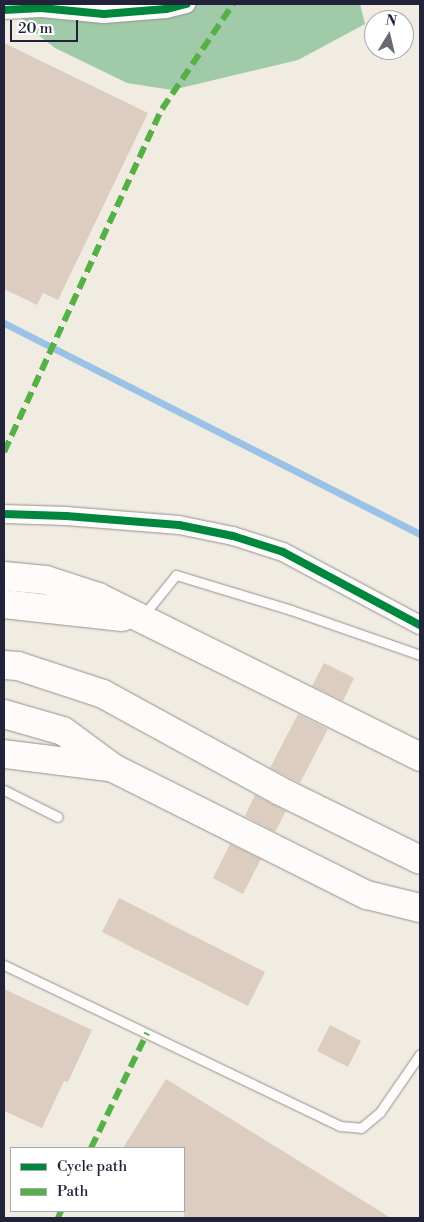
<!DOCTYPE html>
<style>
body{margin:0}
#map{position:relative;width:424px;height:1222px;overflow:hidden;background:#f0ece2;font-family:"Libre Bodoni",serif}
div>[style]{position:absolute}
.forest>*{inset:0;background:#a1caa9}
.stream>*{height:7px;margin:-3.5px;padding:0 3.5px;transform-origin:3.5px;border-radius:3.5px;background:#9bc2e6}
.building>*{inset:0;background:#ddcdc0}
.roads{filter:drop-shadow(0 0 1px #939190) drop-shadow(0 0 1px #939190)}
.service>*{height:9px;margin:-4.5px;padding:0 4.5px;transform-origin:4.5px;border-radius:4.5px;background:#fdfcfb}
.minor>*{height:18px;margin:-9px;padding:0 9px;transform-origin:9px;border-radius:9px;background:#fdfcfb}
.motorway>*{height:28px;margin:-14px;padding:0 14px;transform-origin:14px;border-radius:14px;background:#fdfcfb}
.quiet>*{height:6px;margin-top:-3px;transform-origin:0;background:repeating-linear-gradient(90deg,#55b146 0 12px,transparent 0 18px)}
.cycleway>*{height:8px;margin:-4px;padding:0 4px;transform-origin:4px;border-radius:4px;background:#00873e}
span{translate:-50% -50%;white-space:nowrap;text-align:center;line-height:1.15;-webkit-text-stroke:5px #fff;paint-order:stroke}
.frame{position:absolute;inset:0;border:5px solid #22223b;pointer-events:none}
.legend{position:absolute;left:10px;top:1147px;width:175px;height:65px;box-sizing:border-box;background:#fff;border:1px solid #a7a7b1;margin:0;padding:6px 9px;list-style:none;font-size:15px;color:#22223b}
.legend li{display:flex;align-items:center;gap:10px;height:25px}
.legend b{width:25px;border:1px solid #a7a7b1}
.north{position:absolute;left:364px;top:10px;width:50px;height:50px;box-sizing:border-box;background:#fff;border:1px solid #a7a7b1;border-radius:50%;rotate:9deg;font-size:14px;font-weight:700;line-height:20px;text-align:center;color:#22223b}
.north::after{content:'';display:block;margin:auto;width:18px;height:22px;background:#6a6975;clip-path:polygon(50% 0,100% 100%,50% 72%,0 100%)}
.scale{position:absolute;left:10px;top:20px;width:68px;height:22px;box-sizing:border-box;border:2px solid #22223b;border-top:0;padding-left:6px;font-size:15px;line-height:18px;white-space:nowrap;color:#22223b;-webkit-text-stroke:4px #fff;paint-order:stroke}
</style>
<div id="map">
<div class="forest">
<div style="clip-path:polygon(11px 4px,360px 4px,365px 24px,298px 60px,172px 90px,127px 83px,55px 48px,32px 30px)"></div>
</div>
<div class="stream">
<div style="left:4px;top:323px;width:466px;rotate:26.9deg"></div>
</div>
<div class="building">
<div style="clip-path:polygon(4px 43px,148px 113px,58px 300px,43px 293px,37px 305px,4px 289px)"></div>
<div style="clip-path:polygon(324px 663px,354px 678px,343px 701px,312px 686px)"></div>
<div style="clip-path:polygon(298px 714px,328px 729px,300px 783px,270px 768px)"></div>
<div style="clip-path:polygon(255px 795px,286px 811px,275px 832px,245px 816px)"></div>
<div style="clip-path:polygon(230px 844px,261px 859px,243px 894px,213px 878px)"></div>
<div style="clip-path:polygon(119px 898px,265px 972px,248px 1006px,102px 932px)"></div>
<div style="clip-path:polygon(4px 989px,92px 1030px,68px 1082px,64px 1081px,42px 1128px,4px 1111px)"></div>
<div style="clip-path:polygon(330px 1025px,361px 1041px,348px 1067px,317px 1051px)"></div>
<div style="clip-path:polygon(166px 1079px,391px 1218px,184px 1218px,184px 1148px,123px 1148px)"></div>
</div>
<div class="roads">
<div class="service">
<div style="left:142px;top:617px;width:54px;rotate:-51deg"></div>
<div style="left:176px;top:575px;width:120px;rotate:16.9deg"></div>
<div style="left:291px;top:610px;width:137px;rotate:19.2deg"></div>
<div style="left:4px;top:790px;width:60px;rotate:26.6deg"></div>
<div style="left:4px;top:965px;width:373px;rotate:25.6deg"></div>
<div style="left:340px;top:1126px;width:21px;rotate:5deg"></div>
<div style="left:361px;top:1128px;width:25px;rotate:-40deg"></div>
<div style="left:380px;top:1112px;width:70px;rotate:-55.4deg"></div>
</div>
<div class="minor">
<div style="left:4px;top:10px;width:37px;rotate:-3deg"></div>
<div style="left:41px;top:8px;width:63px;rotate:5.4deg"></div>
<div style="left:104px;top:14px;width:62px;rotate:-4.6deg"></div>
<div style="left:166px;top:9px;width:21px;rotate:-14deg"></div>
<div style="left:4px;top:514px;width:62px;rotate:1.8deg"></div>
<div style="left:66px;top:516px;width:113px;rotate:4.6deg"></div>
<div style="left:179px;top:525px;width:55px;rotate:11.5deg"></div>
<div style="left:233px;top:536px;width:52px;rotate:17.7deg"></div>
<div style="left:283px;top:552px;width:155px;rotate:28.1deg"></div>
</div>
<div class="motorway">
<div style="left:4px;top:576px;width:42px;rotate:5.4deg"></div>
<div style="left:46px;top:580px;width:55px;rotate:18.1deg"></div>
<div style="left:98px;top:597px;width:360px;rotate:26.4deg"></div>
<div style="left:4px;top:604px;width:119px;rotate:6.3deg"></div>
<div style="left:4px;top:665px;width:14px;rotate:4deg"></div>
<div style="left:18px;top:666px;width:89px;rotate:18.2deg"></div>
<div style="left:103px;top:694px;width:200px;rotate:28.7deg"></div>
<div style="left:278px;top:790px;width:158px;rotate:26.2deg"></div>
<div style="left:4px;top:714px;width:61px;rotate:16.1deg"></div>
<div style="left:63px;top:731px;width:62px;rotate:36.5deg"></div>
<div style="left:113px;top:768px;width:284px;rotate:26.6deg"></div>
<div style="left:367px;top:895px;width:55px;rotate:13.8deg"></div>
<div style="left:4px;top:754px;width:106px;rotate:7.1deg"></div>
</div>
</div>
<div class="quiet">
<div style="left:4px;top:452px;width:378px;rotate:-65.3deg"></div>
<div style="left:162px;top:109px;width:127px;rotate:-55.9deg"></div>
<div style="left:91px;top:1148px;width:128px;rotate:-64deg"></div>
<div style="left:58px;top:1218px;width:8px;rotate:-67deg"></div>
</div>
<div class="cycleway">
<div style="left:4px;top:10px;width:37px;rotate:-3deg"></div>
<div style="left:41px;top:8px;width:63px;rotate:5.4deg"></div>
<div style="left:104px;top:14px;width:62px;rotate:-4.6deg"></div>
<div style="left:166px;top:9px;width:21px;rotate:-14deg"></div>
<div style="left:4px;top:514px;width:62px;rotate:1.8deg"></div>
<div style="left:66px;top:516px;width:113px;rotate:4.6deg"></div>
<div style="left:179px;top:525px;width:55px;rotate:11.5deg"></div>
<div style="left:233px;top:536px;width:52px;rotate:17.7deg"></div>
<div style="left:283px;top:552px;width:155px;rotate:28.1deg"></div>
</div>
<div class="frame"></div>
<ul class="legend">
<li><b style="height:6px;background:#00873e"></b>Cycle path</li>
<li><b style="height:6px;background:#55b146"></b>Path</li>
</ul>
<div class="north">N</div>
<div class="scale">20 m</div>
</div>
